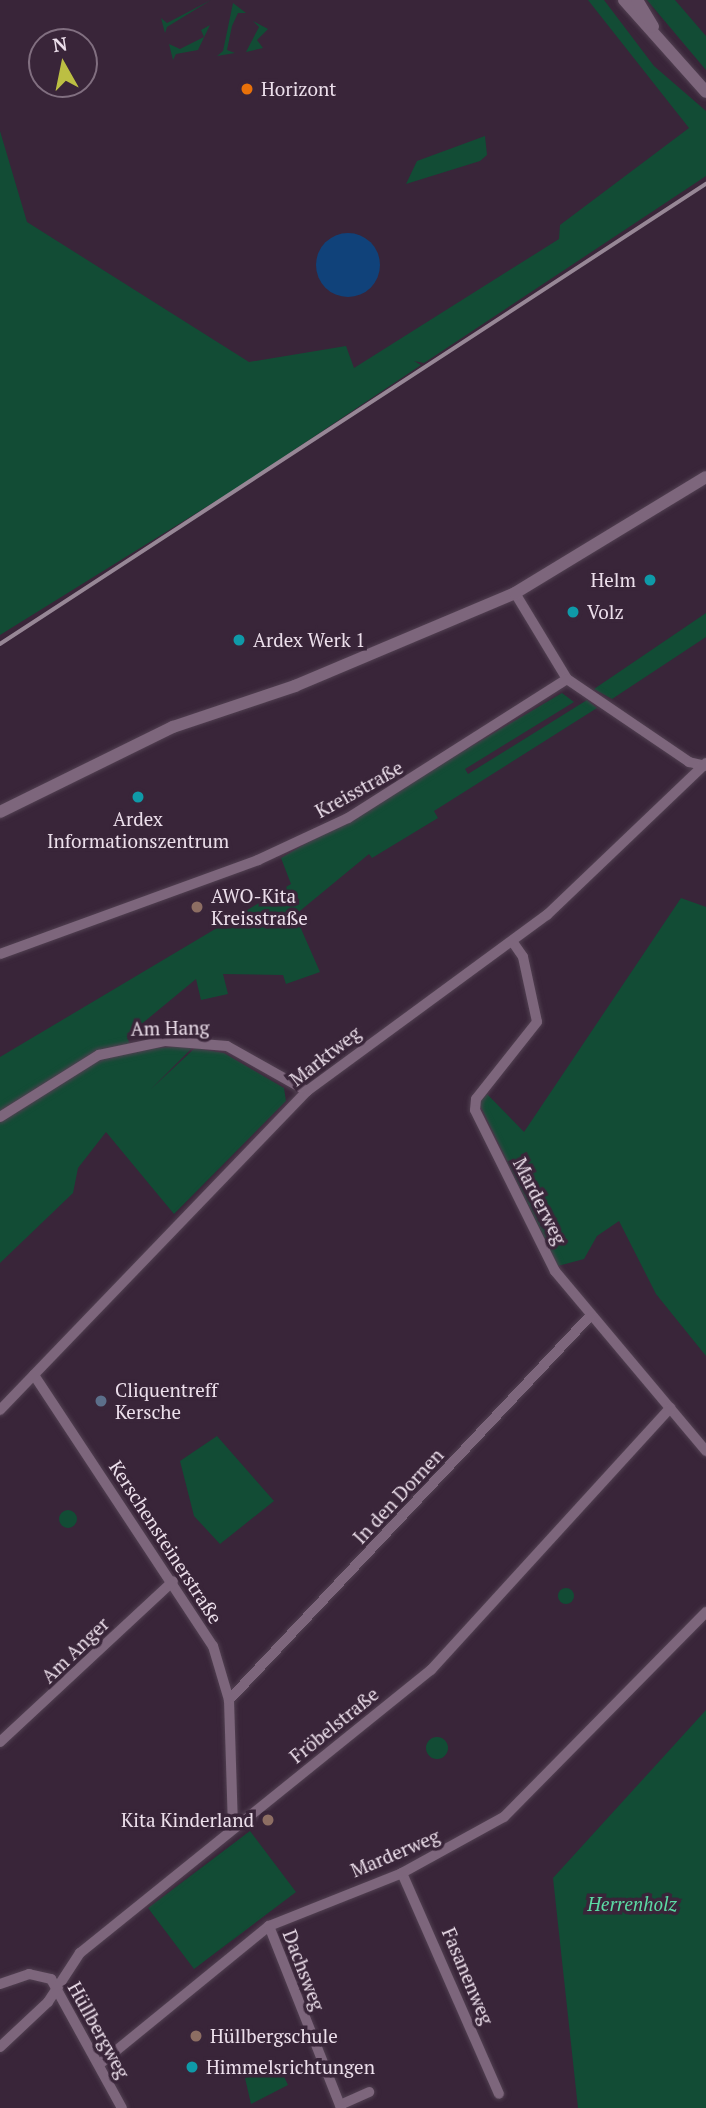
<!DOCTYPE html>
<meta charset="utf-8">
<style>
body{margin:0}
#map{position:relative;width:706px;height:2108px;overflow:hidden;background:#392539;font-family:"PT Serif",serif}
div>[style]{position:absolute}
.green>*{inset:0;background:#124c35}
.round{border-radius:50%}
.water>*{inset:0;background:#10427a}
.roads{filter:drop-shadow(0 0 2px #514051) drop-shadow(0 0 2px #514051)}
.minor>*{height:10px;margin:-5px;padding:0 5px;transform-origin:5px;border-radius:5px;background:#7d667c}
.tertiary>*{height:12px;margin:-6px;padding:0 6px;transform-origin:6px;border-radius:6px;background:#7d667c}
.rail>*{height:3.5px;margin:-1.75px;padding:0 1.75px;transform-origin:1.75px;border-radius:1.75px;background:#978796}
.dots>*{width:19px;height:19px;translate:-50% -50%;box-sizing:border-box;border:4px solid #392539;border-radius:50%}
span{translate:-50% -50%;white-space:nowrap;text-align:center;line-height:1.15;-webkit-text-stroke:7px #392539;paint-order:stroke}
.poi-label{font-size:19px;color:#ecdfeb}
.left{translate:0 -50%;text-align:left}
.right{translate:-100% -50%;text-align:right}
.street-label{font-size:19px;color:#ecdfeb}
.park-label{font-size:19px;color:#5bdaa4;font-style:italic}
.north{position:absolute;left:28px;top:28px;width:70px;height:70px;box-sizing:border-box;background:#392539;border:2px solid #816f80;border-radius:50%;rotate:351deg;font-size:19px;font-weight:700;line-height:28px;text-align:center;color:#ecdfeb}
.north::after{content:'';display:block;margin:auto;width:24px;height:32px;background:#bcbf43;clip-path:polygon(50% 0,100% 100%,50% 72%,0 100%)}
</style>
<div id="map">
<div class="green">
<div style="clip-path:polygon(211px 0,167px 27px,165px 33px,161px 18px,167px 23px)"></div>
<div style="clip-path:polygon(588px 0,604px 0,654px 66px,706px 111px,706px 176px,424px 363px,414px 361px,421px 365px,240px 486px,0 635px,0 131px,27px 222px,249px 362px,346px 346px,354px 368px,559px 239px,560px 225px,689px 128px)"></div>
<div style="clip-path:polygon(647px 0,675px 0,706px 36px,706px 70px)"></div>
<div style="clip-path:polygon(233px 3px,246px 13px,238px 13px,232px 26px,227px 50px,235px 53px,217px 56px,223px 51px)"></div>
<div style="clip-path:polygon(253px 21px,268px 29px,257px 40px,263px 48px,246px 52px,259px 27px)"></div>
<div style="clip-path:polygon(210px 25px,198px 50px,176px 54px,173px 60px,169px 44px,180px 49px,204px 37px,201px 30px)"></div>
<div style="clip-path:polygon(485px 136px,487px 155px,480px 161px,406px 184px,417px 161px)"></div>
<div style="clip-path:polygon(706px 613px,706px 637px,612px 699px,594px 689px)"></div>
<div style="clip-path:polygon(562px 693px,574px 702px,465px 769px,468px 774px,587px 700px,597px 708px,434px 811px,438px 818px,372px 858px,369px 854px,295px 915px,320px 972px,286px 984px,283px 975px,223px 974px,228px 994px,201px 1000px,196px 979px,127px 1036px,131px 1049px,194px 1046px,151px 1089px,195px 1048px,224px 1053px,284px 1088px,286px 1101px,174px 1214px,106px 1132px,78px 1168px,73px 1193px,0 1263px,0 1057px,291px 884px,281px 858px)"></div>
<div style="clip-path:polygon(681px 898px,706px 907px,706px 1356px,656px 1294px,619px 1221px,597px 1236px,584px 1259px,558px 1266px,479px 1103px,487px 1094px,524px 1132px)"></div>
<div style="clip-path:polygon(217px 1436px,274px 1501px,220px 1544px,194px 1516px,180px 1461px)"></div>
<div class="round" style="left:59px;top:1510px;width:18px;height:18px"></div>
<div class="round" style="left:558px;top:1588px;width:16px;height:16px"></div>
<div style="clip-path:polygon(706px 1710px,706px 2108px,578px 2108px,553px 1878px)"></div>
<div class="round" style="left:426px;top:1737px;width:22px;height:22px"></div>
<div style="clip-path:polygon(250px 1831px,296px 1892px,194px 1969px,148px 1908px)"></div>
<div style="clip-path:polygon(280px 2068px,288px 2085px,251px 2104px,245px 2078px)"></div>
</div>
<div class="water">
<div class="round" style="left:316px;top:233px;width:64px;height:64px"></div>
</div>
<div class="roads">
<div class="minor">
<div style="left:515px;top:593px;width:100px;rotate:58.8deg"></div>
<div style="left:567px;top:679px;width:148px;rotate:34.2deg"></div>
<div style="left:689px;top:762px;width:17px;rotate:13deg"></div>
<div style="left:512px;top:941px;width:19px;rotate:55deg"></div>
<div style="left:523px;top:957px;width:66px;rotate:77.8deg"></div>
<div style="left:537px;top:1022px;width:98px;rotate:128.4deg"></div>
<div style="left:476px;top:1099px;width:11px;rotate:95deg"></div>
<div style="left:475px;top:1110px;width:180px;rotate:63.6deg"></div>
<div style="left:555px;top:1271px;width:235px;rotate:50deg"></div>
<div style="left:0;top:954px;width:275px;rotate:-20deg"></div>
<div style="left:258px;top:860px;width:99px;rotate:-25deg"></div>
<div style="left:348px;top:818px;width:259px;rotate:-32.4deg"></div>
<div style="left:0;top:1117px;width:117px;rotate:-32.1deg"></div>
<div style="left:99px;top:1055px;width:67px;rotate:-12deg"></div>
<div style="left:165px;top:1041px;width:62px;rotate:4.6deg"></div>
<div style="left:227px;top:1046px;width:92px;rotate:29.4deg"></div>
<div style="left:34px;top:1375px;width:325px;rotate:56.6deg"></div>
<div style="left:213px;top:1646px;width:56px;rotate:73.5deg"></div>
<div style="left:229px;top:1700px;width:128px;rotate:88.2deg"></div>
<div style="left:0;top:1410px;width:443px;rotate:-46.1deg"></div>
<div style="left:307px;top:1091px;width:298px;rotate:-36.3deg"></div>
<div style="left:547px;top:915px;width:220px;rotate:-43.7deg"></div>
<div style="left:229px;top:1700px;width:528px;rotate:-46.76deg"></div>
<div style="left:0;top:1742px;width:236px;rotate:-42.9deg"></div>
<div style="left:402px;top:1873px;width:241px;rotate:66.3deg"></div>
<div style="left:269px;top:1926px;width:196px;rotate:68.4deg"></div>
<div style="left:0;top:1984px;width:31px;rotate:-19deg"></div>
<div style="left:29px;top:1974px;width:23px;rotate:13deg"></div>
<div style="left:51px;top:1979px;width:147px;rotate:61.2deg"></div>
<div style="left:0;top:2047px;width:66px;rotate:-43.2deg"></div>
<div style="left:48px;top:2002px;width:59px;rotate:-56.9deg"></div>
<div style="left:80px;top:1953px;width:451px;rotate:-38.9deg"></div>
<div style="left:431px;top:1670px;width:355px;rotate:-47.6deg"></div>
<div style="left:101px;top:2063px;width:217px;rotate:-39.2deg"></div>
<div style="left:269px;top:1926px;width:143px;rotate:-21.7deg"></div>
<div style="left:402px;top:1873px;width:116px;rotate:-28.8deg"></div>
<div style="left:504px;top:1817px;width:288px;rotate:-45.4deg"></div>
<div style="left:340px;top:2105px;width:32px;rotate:-24deg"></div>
</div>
<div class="tertiary">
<div style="left:624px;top:0;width:123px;rotate:48.3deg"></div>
<div style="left:637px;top:0;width:31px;rotate:59deg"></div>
<div style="left:0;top:812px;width:193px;rotate:-26.2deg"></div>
<div style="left:173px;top:727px;width:129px;rotate:-18.6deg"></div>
<div style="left:295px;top:686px;width:239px;rotate:-22.9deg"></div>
<div style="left:515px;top:593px;width:223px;rotate:-31.3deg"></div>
</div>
</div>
<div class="rail">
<div style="left:0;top:644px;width:843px;rotate:-33.09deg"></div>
</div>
<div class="dots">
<div style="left:247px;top:89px;background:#e8710a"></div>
<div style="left:650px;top:580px;background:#0f9aa8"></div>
<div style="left:573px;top:612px;background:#0f9aa8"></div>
<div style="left:239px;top:640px;background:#0f9aa8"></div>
<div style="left:138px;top:797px;background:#0f9aa8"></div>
<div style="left:197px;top:907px;background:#8d6e63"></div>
<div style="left:101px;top:1401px;background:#5c6f8a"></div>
<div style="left:268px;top:1820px;background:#8d6e63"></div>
<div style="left:196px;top:2036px;background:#8d6e63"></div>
<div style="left:192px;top:2067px;background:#0f9aa8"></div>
</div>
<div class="poi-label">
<span class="left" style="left:261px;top:89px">Horizont</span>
<span class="right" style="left:636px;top:580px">Helm</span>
<span class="left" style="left:587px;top:612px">Volz</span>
<span class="left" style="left:253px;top:640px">Ardex Werk 1</span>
<span style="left:138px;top:830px">Ardex<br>Informationszentrum</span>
<span class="left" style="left:211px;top:907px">AWO-Kita<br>Kreisstraße</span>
<span class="left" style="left:115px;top:1401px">Cliquentreff<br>Kersche</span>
<span class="right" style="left:254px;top:1820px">Kita Kinderland</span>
<span class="left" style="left:210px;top:2036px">Hüllbergschule</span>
<span class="left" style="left:206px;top:2067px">Himmelsrichtungen</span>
</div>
<div class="street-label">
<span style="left:359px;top:789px;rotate:-29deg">Kreisstraße</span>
<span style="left:170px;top:1028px;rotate:-1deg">Am Hang</span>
<span style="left:325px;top:1056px;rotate:-38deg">Marktweg</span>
<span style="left:540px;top:1201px;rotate:63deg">Marderweg</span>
<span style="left:398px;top:1496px;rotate:-47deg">In den Dornen</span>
<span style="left:166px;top:1542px;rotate:57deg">Kerschensteinerstraße</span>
<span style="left:75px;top:1650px;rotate:-44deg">Am Anger</span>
<span style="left:334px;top:1725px;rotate:-39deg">Fröbelstraße</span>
<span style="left:395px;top:1853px;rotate:-23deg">Marderweg</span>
<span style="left:304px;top:1970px;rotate:69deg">Dachsweg</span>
<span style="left:468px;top:1976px;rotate:67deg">Fasanenweg</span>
<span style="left:99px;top:2030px;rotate:61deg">Hüllbergweg</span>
</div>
<div class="park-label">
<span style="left:632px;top:1904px">Herrenholz</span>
</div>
<div class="north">N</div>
</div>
